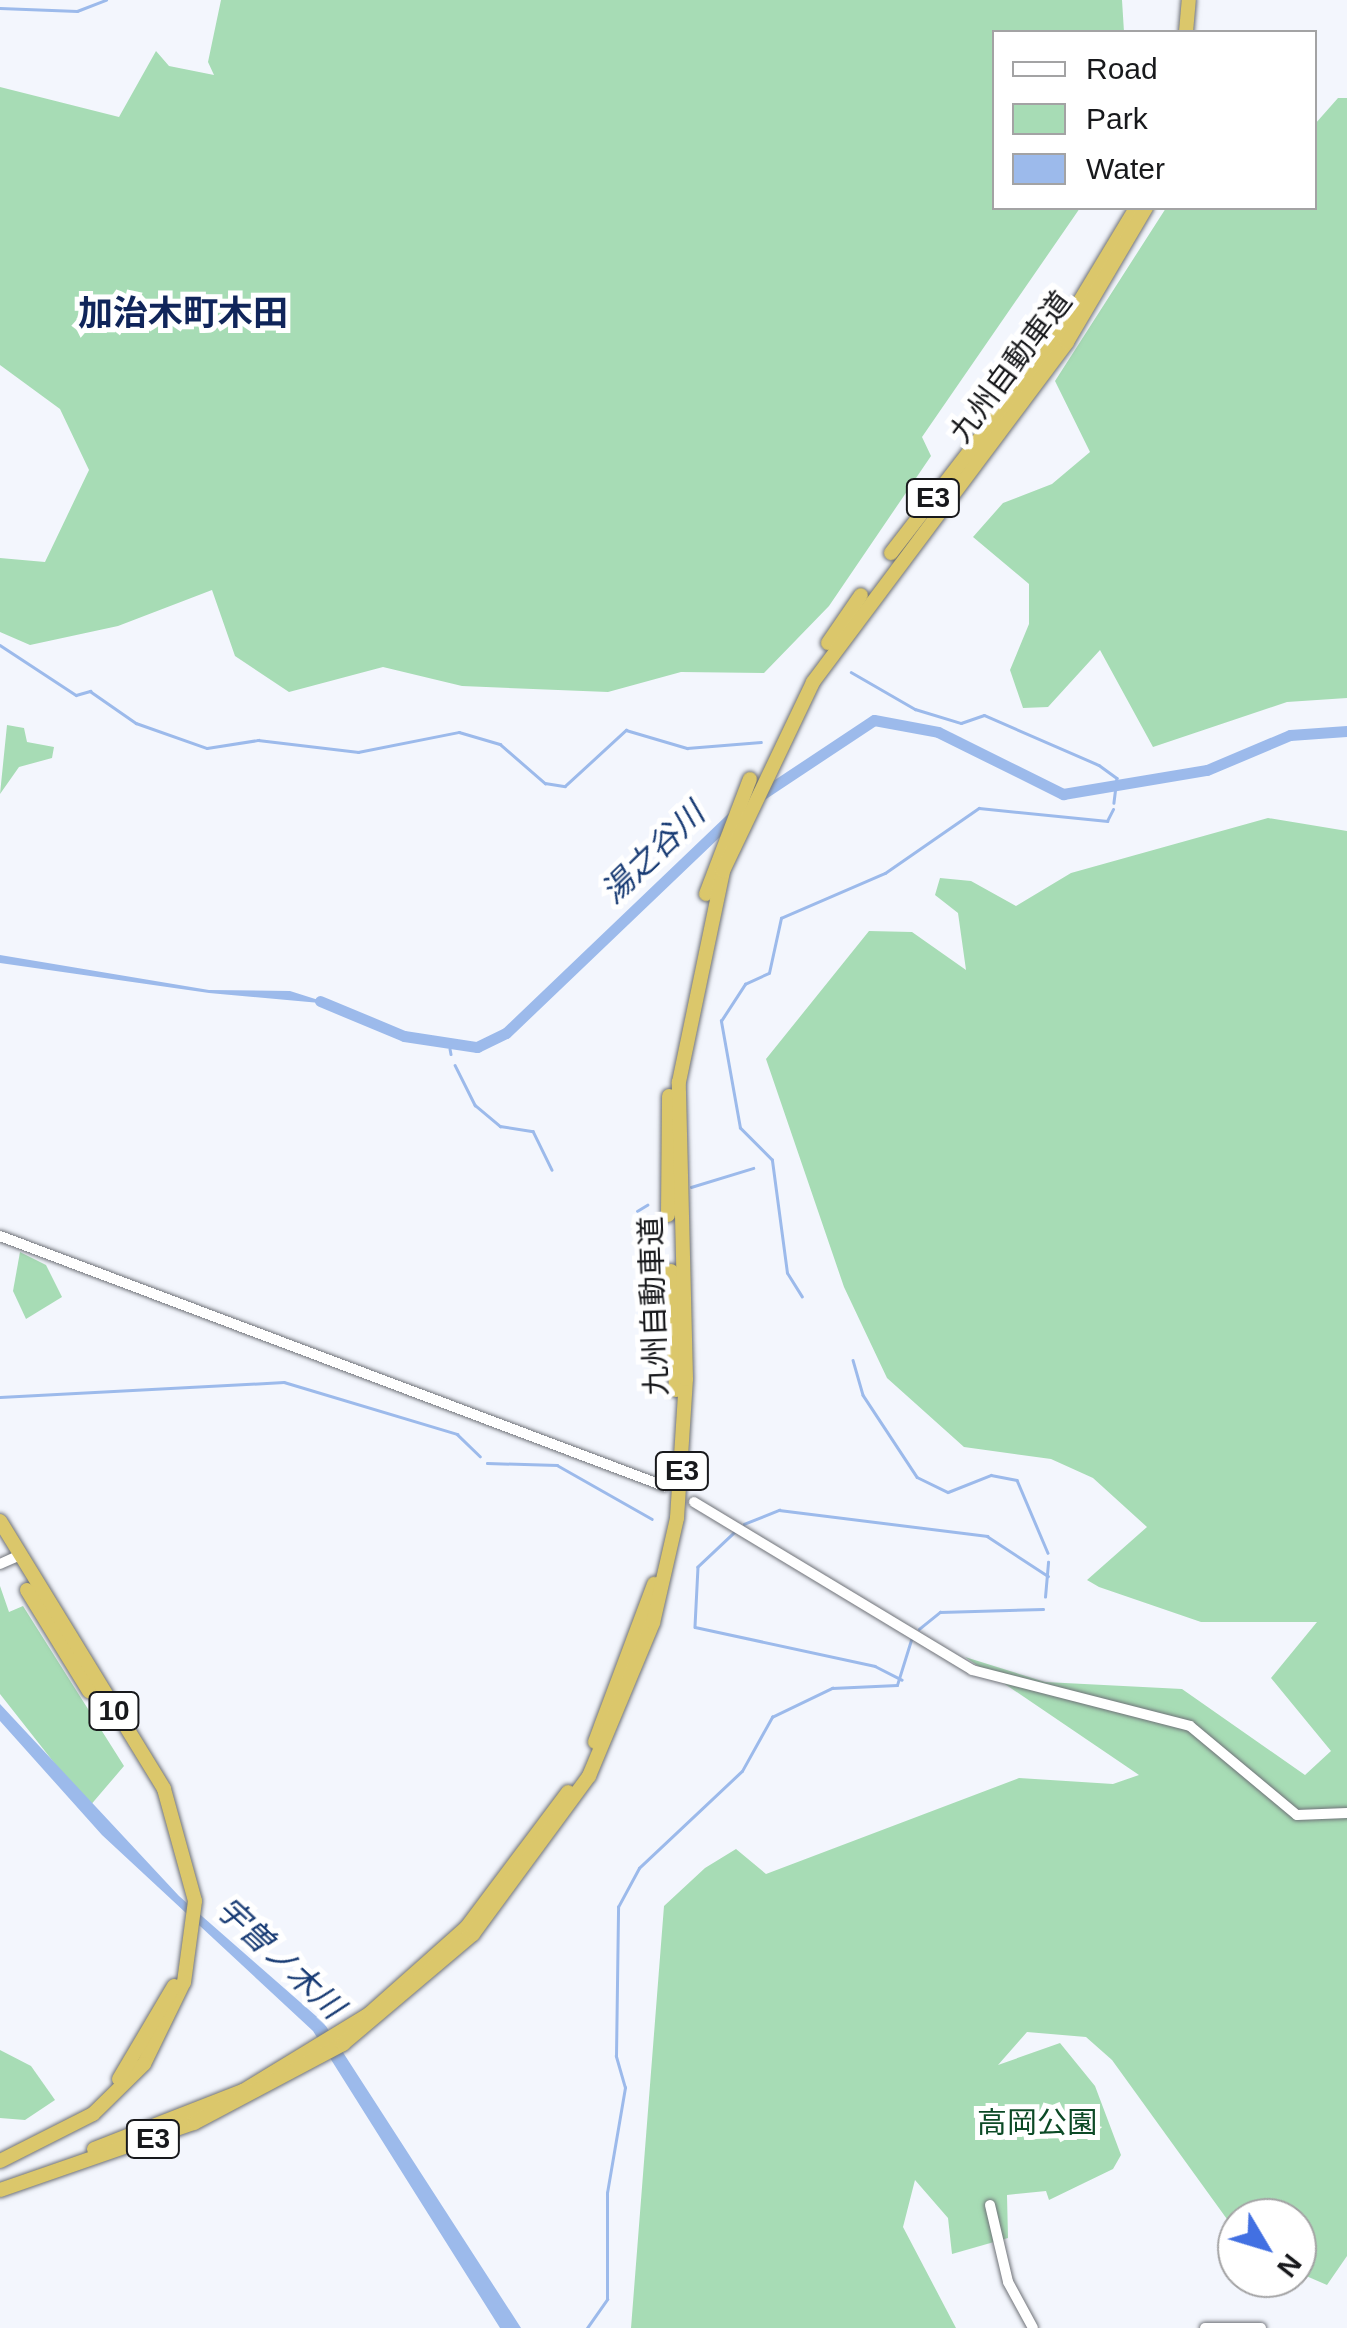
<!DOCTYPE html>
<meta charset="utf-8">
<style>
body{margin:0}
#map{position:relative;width:1347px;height:2328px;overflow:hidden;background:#f3f6fd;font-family:Arial,"Noto Sans JP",sans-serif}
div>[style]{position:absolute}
.green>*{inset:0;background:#a7dcb5}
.water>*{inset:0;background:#9cbaeb}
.stream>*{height:2.5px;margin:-1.25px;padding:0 1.25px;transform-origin:1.25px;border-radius:1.25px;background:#9cbaeb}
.river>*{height:11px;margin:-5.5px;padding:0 5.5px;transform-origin:5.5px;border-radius:5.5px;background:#9cbaeb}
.roads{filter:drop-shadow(0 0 2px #6f7278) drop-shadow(0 0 2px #6f7278)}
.minor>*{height:10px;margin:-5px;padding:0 5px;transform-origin:5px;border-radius:5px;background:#fff}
.highway>*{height:14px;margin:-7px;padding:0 7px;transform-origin:7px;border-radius:7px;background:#dbc76b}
span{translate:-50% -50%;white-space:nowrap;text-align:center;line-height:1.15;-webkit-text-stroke:10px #fff;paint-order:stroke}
.shield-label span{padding:2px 8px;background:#fff;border:2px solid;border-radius:8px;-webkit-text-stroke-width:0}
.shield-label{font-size:28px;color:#18191c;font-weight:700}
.street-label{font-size:30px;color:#18191c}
.park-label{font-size:30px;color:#0c4a26}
.water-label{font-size:32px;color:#183b74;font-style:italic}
.quarter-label{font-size:35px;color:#10255a;font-weight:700}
.legend{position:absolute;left:992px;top:30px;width:325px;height:180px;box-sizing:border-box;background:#fff;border:2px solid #a3a3a4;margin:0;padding:12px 18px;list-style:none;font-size:30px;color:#18191c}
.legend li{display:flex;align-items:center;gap:20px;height:50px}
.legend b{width:50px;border:2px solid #a3a3a4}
.north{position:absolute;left:1217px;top:2198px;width:100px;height:100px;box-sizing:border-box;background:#fff;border:2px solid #a3a3a4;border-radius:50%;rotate:128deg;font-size:28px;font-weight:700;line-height:40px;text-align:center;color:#18191c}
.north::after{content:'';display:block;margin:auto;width:35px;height:45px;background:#4270e2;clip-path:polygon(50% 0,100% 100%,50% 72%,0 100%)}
</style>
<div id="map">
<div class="green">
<div style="clip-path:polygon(221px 0,1122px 0,1124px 32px,994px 32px,994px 208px,1080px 208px,922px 437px,931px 456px,829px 606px,764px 673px,681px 672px,608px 692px,462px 686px,383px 667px,289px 692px,235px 656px,212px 590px,118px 626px,30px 645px,0 632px,0 558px,45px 562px,89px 470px,60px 409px,0 365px,0 87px,119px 117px,156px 51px,169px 66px,214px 75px,208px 62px)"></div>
<div style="clip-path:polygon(1338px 98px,1347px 98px,1347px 698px,1287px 702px,1153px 747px,1100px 650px,1048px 707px,1023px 708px,1010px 670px,1029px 624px,1029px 584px,973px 537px,1003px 503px,1052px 484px,1090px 452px,1055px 381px,1166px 208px,1314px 208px,1315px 124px)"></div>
<div style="clip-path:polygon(7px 725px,24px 728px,27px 742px,54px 747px,52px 758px,19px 767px,0 794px)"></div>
<div style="clip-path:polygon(1268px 818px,1347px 831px,1347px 2256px,1327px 2285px,1297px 2272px,1297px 2218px,1237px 2218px,1237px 2233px,1112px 2060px,1086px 2037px,1027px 2032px,998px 2065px,1060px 2043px,1095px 2086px,1121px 2155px,1113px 2169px,1049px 2200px,1046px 2191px,1007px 2195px,1008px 2238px,952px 2254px,948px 2218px,915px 2180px,903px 2227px,956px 2328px,631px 2328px,664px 1906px,705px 1868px,736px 1849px,766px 1874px,1019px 1778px,1113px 1784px,1139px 1775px,965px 1657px,1045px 1682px,1182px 1689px,1305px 1775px,1331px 1751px,1271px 1678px,1317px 1622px,1201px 1622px,1099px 1587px,1087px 1580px,1147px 1527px,1093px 1478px,1051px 1459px,964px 1447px,887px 1378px,844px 1287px,766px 1059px,869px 931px,912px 932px,966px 970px,958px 913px,935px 895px,940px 878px,971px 881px,1016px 906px,1071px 873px)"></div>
<div style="clip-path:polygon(20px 1252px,46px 1265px,62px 1297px,26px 1319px,13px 1291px)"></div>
<div style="clip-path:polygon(0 1586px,9px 1612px,23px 1606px,124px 1766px,89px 1807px,0 1694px)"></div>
<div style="clip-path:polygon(0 2050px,31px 2066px,55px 2100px,25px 2120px,0 2118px)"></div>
</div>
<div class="water">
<div style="clip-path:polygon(0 955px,209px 990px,290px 991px,331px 1004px,209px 993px,0 963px)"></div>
<div style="clip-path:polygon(0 1704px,179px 1896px,324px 2023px,521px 2328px,500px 2328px,313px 2031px,102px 1835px,0 1721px)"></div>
</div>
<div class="stream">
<div style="left:0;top:8px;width:77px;rotate:2.2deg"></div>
<div style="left:77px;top:11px;width:31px;rotate:-21deg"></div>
<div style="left:0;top:645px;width:91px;rotate:33.3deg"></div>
<div style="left:76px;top:695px;width:15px;rotate:-16deg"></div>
<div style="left:90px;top:691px;width:56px;rotate:34.8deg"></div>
<div style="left:136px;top:723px;width:75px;rotate:19.4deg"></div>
<div style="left:207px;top:748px;width:52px;rotate:-8.9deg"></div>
<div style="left:258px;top:740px;width:101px;rotate:6.8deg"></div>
<div style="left:358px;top:752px;width:103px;rotate:-11.2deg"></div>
<div style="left:459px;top:732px;width:43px;rotate:16.3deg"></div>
<div style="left:500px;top:744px;width:60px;rotate:40.9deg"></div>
<div style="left:545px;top:783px;width:20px;rotate:9deg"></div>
<div style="left:565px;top:786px;width:83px;rotate:-42.6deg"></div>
<div style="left:626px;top:730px;width:64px;rotate:16.4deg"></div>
<div style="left:687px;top:748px;width:74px;rotate:-4.6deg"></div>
<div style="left:851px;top:672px;width:74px;rotate:30deg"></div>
<div style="left:915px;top:709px;width:48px;rotate:16.9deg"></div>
<div style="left:961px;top:723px;width:24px;rotate:-19deg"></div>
<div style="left:984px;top:715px;width:125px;rotate:23.5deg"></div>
<div style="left:1099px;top:765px;width:22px;rotate:36deg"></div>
<div style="left:1117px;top:778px;width:25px;rotate:97deg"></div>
<div style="left:450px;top:1049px;width:5px;rotate:79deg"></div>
<div style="left:455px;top:1065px;width:45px;rotate:63.4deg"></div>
<div style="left:475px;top:1105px;width:33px;rotate:40deg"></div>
<div style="left:500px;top:1126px;width:33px;rotate:9deg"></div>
<div style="left:533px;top:1131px;width:43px;rotate:64deg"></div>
<div style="left:691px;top:1187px;width:65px;rotate:-17deg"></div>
<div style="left:637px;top:1211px;width:12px;rotate:-31deg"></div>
<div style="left:802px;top:1297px;width:28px;rotate:-122deg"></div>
<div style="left:787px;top:1273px;width:114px;rotate:-97.6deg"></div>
<div style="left:772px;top:1160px;width:45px;rotate:-135deg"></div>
<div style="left:740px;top:1128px;width:109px;rotate:-100.1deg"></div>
<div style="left:721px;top:1021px;width:44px;rotate:-57deg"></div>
<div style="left:745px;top:984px;width:26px;rotate:-25deg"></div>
<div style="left:769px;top:973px;width:56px;rotate:-77.7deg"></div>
<div style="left:781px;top:918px;width:113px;rotate:-23.4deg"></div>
<div style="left:885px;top:873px;width:114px;rotate:-34.7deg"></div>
<div style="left:979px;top:808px;width:129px;rotate:5.8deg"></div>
<div style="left:1107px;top:821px;width:13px;rotate:-63deg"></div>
<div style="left:853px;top:1360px;width:36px;rotate:74deg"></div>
<div style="left:863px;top:1395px;width:98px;rotate:56.6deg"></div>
<div style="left:917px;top:1477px;width:34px;rotate:26deg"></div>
<div style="left:948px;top:1492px;width:46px;rotate:-21.6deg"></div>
<div style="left:991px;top:1475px;width:26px;rotate:11deg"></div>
<div style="left:1017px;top:1480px;width:79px;rotate:67deg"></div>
<div style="left:0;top:1397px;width:284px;rotate:-3deg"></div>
<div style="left:284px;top:1382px;width:181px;rotate:16.7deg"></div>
<div style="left:457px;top:1434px;width:32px;rotate:44deg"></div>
<div style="left:487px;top:1463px;width:70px;rotate:1.6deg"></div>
<div style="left:557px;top:1465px;width:109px;rotate:29.6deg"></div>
<div style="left:744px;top:1524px;width:38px;rotate:-22deg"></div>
<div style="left:779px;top:1510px;width:210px;rotate:7.1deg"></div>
<div style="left:987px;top:1536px;width:73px;rotate:33.3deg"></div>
<div style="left:735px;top:1532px;width:51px;rotate:136.6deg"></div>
<div style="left:698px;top:1567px;width:60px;rotate:92.9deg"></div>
<div style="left:695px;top:1627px;width:184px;rotate:12.2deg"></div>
<div style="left:875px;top:1666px;width:30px;rotate:27deg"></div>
<div style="left:1045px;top:1597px;width:35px;rotate:-85deg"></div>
<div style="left:919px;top:1629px;width:27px;rotate:-39deg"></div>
<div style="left:940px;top:1612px;width:103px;rotate:-1.7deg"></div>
<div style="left:587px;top:2328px;width:35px;rotate:-55deg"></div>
<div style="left:607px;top:2299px;width:106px;rotate:-90deg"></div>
<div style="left:607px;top:2193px;width:107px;rotate:-80.3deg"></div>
<div style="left:625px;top:2088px;width:33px;rotate:-106deg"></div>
<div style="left:616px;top:2056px;width:149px;rotate:-89.2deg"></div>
<div style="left:618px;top:1907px;width:44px;rotate:-61.7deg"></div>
<div style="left:639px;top:1868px;width:141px;rotate:-43.3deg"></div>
<div style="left:742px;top:1771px;width:62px;rotate:-60.9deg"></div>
<div style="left:772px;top:1717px;width:67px;rotate:-25.8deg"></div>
<div style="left:832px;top:1688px;width:65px;rotate:-2.6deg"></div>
<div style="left:897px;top:1685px;width:47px;rotate:-72.7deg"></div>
</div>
<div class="river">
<div style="left:758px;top:797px;width:139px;rotate:-33.6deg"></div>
<div style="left:874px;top:720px;width:65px;rotate:10.6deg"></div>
<div style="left:938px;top:732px;width:140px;rotate:26.4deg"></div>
<div style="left:1063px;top:794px;width:146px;rotate:-9.5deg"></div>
<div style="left:1207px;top:770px;width:90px;rotate:-22.9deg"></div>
<div style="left:1290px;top:735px;width:57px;rotate:-4deg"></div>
<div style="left:320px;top:1001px;width:91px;rotate:22.6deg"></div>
<div style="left:404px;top:1036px;width:74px;rotate:8.6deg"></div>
<div style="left:477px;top:1047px;width:32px;rotate:-26deg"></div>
<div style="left:506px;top:1033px;width:323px;rotate:-43.7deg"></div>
</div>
<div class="roads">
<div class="minor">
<div style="left:0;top:1236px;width:710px;rotate:20.63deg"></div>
<div style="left:694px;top:1502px;width:325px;rotate:31.1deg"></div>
<div style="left:972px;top:1670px;width:225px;rotate:14.4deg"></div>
<div style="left:1190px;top:1726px;width:139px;rotate:39.8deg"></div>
<div style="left:1297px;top:1815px;width:50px;rotate:-2.3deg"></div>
<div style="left:0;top:1564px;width:20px;rotate:-24deg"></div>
<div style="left:990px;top:2205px;width:79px;rotate:76.8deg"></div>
<div style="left:1008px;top:2282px;width:52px;rotate:61.5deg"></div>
<div style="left:1205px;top:2328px;width:56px"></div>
</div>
<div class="highway">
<div style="left:1186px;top:32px;width:32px;rotate:-85deg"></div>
<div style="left:891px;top:553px;width:277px;rotate:-52.3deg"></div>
<div style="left:1060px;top:334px;width:147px;rotate:-58.9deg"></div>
<div style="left:828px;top:643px;width:58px;rotate:-55.5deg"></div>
<div style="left:706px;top:894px;width:123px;rotate:-69.1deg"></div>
<div style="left:668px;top:1215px;width:119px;rotate:-89.5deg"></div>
<div style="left:671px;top:1271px;width:119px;rotate:87.6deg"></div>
<div style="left:0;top:1521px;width:314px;rotate:58.5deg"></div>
<div style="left:164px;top:1789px;width:116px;rotate:74.5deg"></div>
<div style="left:195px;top:1901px;width:82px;rotate:97.7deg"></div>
<div style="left:184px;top:1982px;width:91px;rotate:116deg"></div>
<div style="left:144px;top:2064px;width:71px;rotate:135.6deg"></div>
<div style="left:93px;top:2114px;width:104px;rotate:153.2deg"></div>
<div style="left:27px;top:1590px;width:119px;rotate:58.5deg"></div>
<div style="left:595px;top:1742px;width:169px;rotate:-69.5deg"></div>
<div style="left:119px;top:2079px;width:108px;rotate:-59.4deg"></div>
<div style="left:94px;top:2149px;width:160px;rotate:-21.3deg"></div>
<div style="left:243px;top:2091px;width:148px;rotate:-31.4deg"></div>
<div style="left:369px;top:2014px;width:130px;rotate:-41.6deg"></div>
<div style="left:466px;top:1928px;width:170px;rotate:-53.1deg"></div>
<div style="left:0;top:2190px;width:205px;rotate:-19.1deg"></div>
<div style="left:194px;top:2123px;width:169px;rotate:-27.9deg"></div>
<div style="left:343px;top:2044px;width:170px;rotate:-40.2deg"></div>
<div style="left:473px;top:1934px;width:196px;rotate:-53.7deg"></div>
<div style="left:589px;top:1776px;width:166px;rotate:-67.3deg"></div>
<div style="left:653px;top:1623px;width:108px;rotate:-77.1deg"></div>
<div style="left:677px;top:1518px;width:139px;rotate:-86.3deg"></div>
<div style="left:686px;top:1379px;width:297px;rotate:-91.4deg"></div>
<div style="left:679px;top:1082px;width:216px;rotate:-78.2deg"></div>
<div style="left:723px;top:871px;width:209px;rotate:-64.5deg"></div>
<div style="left:813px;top:682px;width:424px;rotate:-53.2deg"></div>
<div style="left:1067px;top:342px;width:156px;rotate:-59.5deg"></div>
</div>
</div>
<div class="shield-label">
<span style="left:933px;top:498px">E3</span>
<span style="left:682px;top:1471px">E3</span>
<span style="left:114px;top:1711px">10</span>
<span style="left:153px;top:2139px">E3</span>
</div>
<div class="street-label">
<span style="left:1011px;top:367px;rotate:-53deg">九州自動車道</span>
<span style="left:654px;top:1306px;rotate:-92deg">九州自動車道</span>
</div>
<div class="park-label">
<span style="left:1037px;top:2123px">高岡公園</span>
</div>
<div class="water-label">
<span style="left:653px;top:853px;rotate:-44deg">湯之谷川</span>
<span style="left:280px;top:1958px;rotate:43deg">宇曽ノ木川</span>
</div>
<div class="quarter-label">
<span style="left:183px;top:313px">加治木町木田</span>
</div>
<ul class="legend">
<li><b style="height:12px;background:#fff"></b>Road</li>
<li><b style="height:28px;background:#a7dcb5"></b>Park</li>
<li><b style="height:28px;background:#9cbaeb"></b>Water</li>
</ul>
<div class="north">N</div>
</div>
